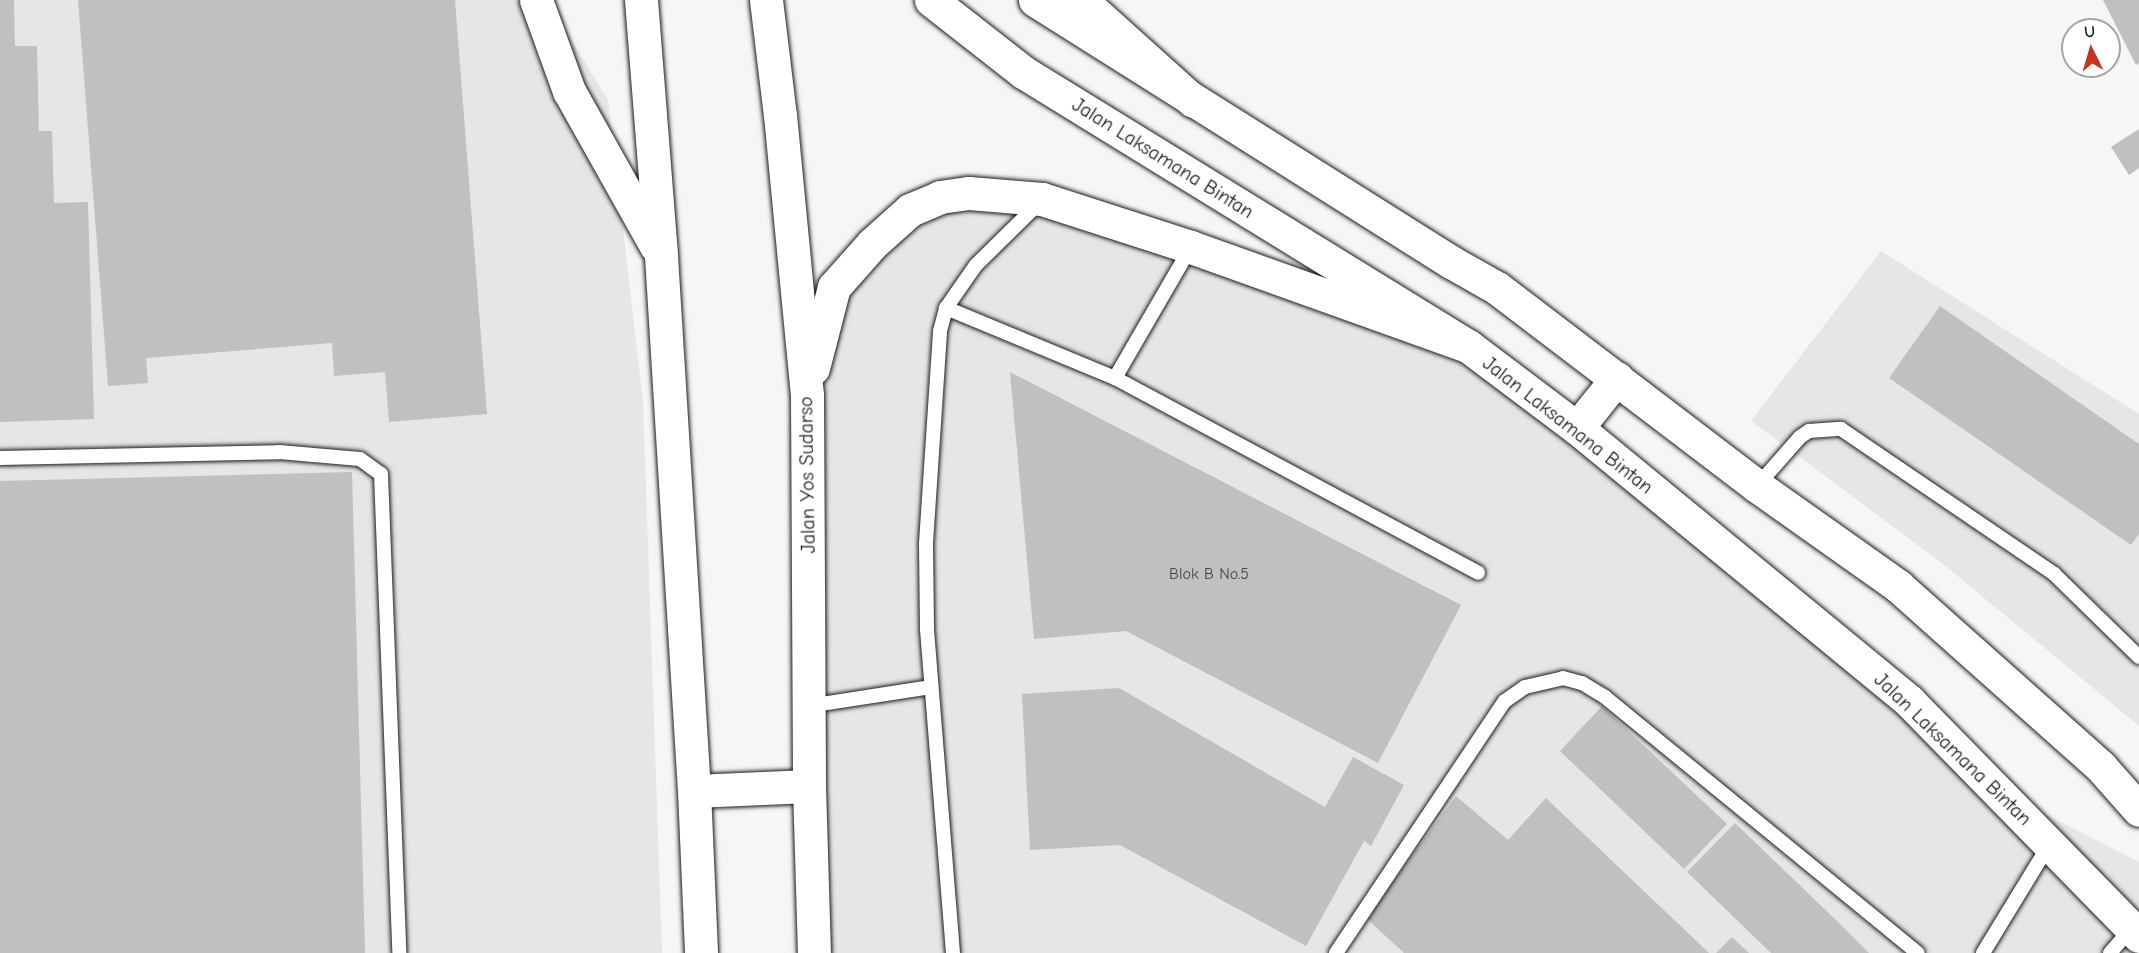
<!DOCTYPE html>
<style>
body{margin:0}
#map{position:relative;width:2139px;height:953px;overflow:hidden;background:#f6f6f6;font-family:"Comic Neue",sans-serif}
div>[style]{position:absolute}
.built>*{inset:0;background:#e6e6e6}
.building>*{inset:0;background:#c0c0c0}
.roads{filter:drop-shadow(0 0 2px #1c1c1c) drop-shadow(0 0 2px #1c1c1c)}
.service>*{height:14px;margin:-7px;padding:0 7px;transform-origin:7px;border-radius:7px;background:#fff}
.secondary>*{height:33px;margin:-16.5px;padding:0 16.5px;transform-origin:16.5px;border-radius:16.5px;background:#fff}
.primary>*{height:33px;margin:-16.5px;padding:0 16.5px;transform-origin:16.5px;border-radius:16.5px;background:#fff}
span{translate:-50% -50%;white-space:nowrap;text-align:center;line-height:1.15;-webkit-text-stroke:4.5px #fff;paint-order:stroke}
.number-label{font-size:16px;color:#454545}
.number-label span{-webkit-text-stroke-width:0}
.street-label{font-size:20px;color:#1c1c1c}
.north{position:absolute;left:2061px;top:18px;width:60px;height:60px;box-sizing:border-box;background:#fff;border:2px solid #a4a4a4;border-radius:50%;rotate:355deg;font-size:16px;font-weight:700;line-height:24px;text-align:center;color:#1c1c1c}
.north::after{content:'';display:block;margin:auto;width:21px;height:27px;background:#c8321e;clip-path:polygon(50% 0,100% 100%,50% 72%,0 100%)}
</style>
<div id="map">
<div class="built">
<div style="clip-path:polygon(0 0,547px 0,608px 100px,643px 401px,662px 953px,0 953px)"></div>
<div style="clip-path:polygon(972px 195px,1468px 346px,2020px 801px,2139px 862px,2139px 953px,819px 953px,807px 395px,838px 291px,915px 212px)"></div>
<div style="clip-path:polygon(1881px 251px,2139px 414px,2139px 726px,1943px 564px,1751px 421px)"></div>
</div>
<div class="building">
<div style="clip-path:polygon(0 0,14px 0,15px 46px,37px 46px,39px 131px,52px 131px,54px 203px,88px 202px,94px 419px,0 422px)"></div>
<div style="clip-path:polygon(78px 0,455px 0,487px 414px,389px 422px,385px 372px,334px 376px,332px 343px,146px 358px,148px 383px,108px 386px)"></div>
<div style="clip-path:polygon(2103px 0,2139px 0,2139px 63px,2136px 65px)"></div>
<div style="clip-path:polygon(2139px 129px,2139px 168px,2129px 175px,2111px 147px)"></div>
<div style="clip-path:polygon(1940px 306px,2139px 444px,2139px 534px,2131px 545px,1889px 378px)"></div>
<div style="clip-path:polygon(1010px 372px,1461px 605px,1378px 763px,1126px 631px,1034px 639px)"></div>
<div style="clip-path:polygon(352px 472px,365px 953px,0 953px,0 481px)"></div>
<div style="clip-path:polygon(1119px 688px,1325px 807px,1353px 757px,1404px 785px,1371px 846px,1364px 841px,1306px 946px,1120px 845px,1030px 850px,1022px 694px)"></div>
<div style="clip-path:polygon(1602px 706px,1727px 824px,1684px 869px,1560px 751px)"></div>
<div style="clip-path:polygon(1456px 796px,1508px 840px,1546px 798px,1709px 953px,1404px 953px,1366px 918px)"></div>
<div style="clip-path:polygon(1735px 823px,1840px 924px,1869px 953px,1771px 953px,1687px 872px)"></div>
<div style="clip-path:polygon(1732px 937px,1749px 953px,1716px 953px)"></div>
</div>
<div class="roads">
<div class="service">
<div style="left:946px;top:308px;width:183px;rotate:22.5deg"></div>
<div style="left:1115px;top:378px;width:412px;rotate:28.2deg"></div>
<div style="left:1115px;top:378px;width:151px;rotate:-59.9deg"></div>
<div style="left:0;top:458px;width:279px;rotate:-1.2deg"></div>
<div style="left:279px;top:452px;width:81px;rotate:4.9deg"></div>
<div style="left:360px;top:459px;width:26px;rotate:36deg"></div>
<div style="left:381px;top:474px;width:479px;rotate:87.8deg"></div>
<div style="left:1757px;top:486px;width:65px;rotate:-48.7deg"></div>
<div style="left:1800px;top:437px;width:11px;rotate:-34deg"></div>
<div style="left:1809px;top:431px;width:32px;rotate:-4deg"></div>
<div style="left:1841px;top:429px;width:258px;rotate:34.2deg"></div>
<div style="left:2054px;top:574px;width:119px;rotate:44.3deg"></div>
<div style="left:808px;top:706px;width:124px;rotate:-8.8deg"></div>
<div style="left:953px;top:953px;width:326px;rotate:-94.6deg"></div>
<div style="left:927px;top:628px;width:85px;rotate:-90.7deg"></div>
<div style="left:926px;top:543px;width:212px;rotate:-86.2deg"></div>
<div style="left:940px;top:331px;width:24px;rotate:-75deg"></div>
<div style="left:946px;top:308px;width:52px;rotate:-55.1deg"></div>
<div style="left:976px;top:265px;width:88px;rotate:-44.5deg"></div>
<div style="left:1336px;top:953px;width:303px;rotate:-56.2deg"></div>
<div style="left:1505px;top:701px;width:24px;rotate:-35deg"></div>
<div style="left:1525px;top:687px;width:39px;rotate:-13deg"></div>
<div style="left:1563px;top:678px;width:20px;rotate:15deg"></div>
<div style="left:1582px;top:683px;width:27px;rotate:31deg"></div>
<div style="left:1605px;top:697px;width:404px;rotate:39.3deg"></div>
<div style="left:1983px;top:953px;width:127px;rotate:-58.6deg"></div>
<div style="left:2110px;top:953px;width:33px;rotate:-49deg"></div>
</div>
<div class="secondary">
<div style="left:931px;top:0;width:117px;rotate:38deg"></div>
<div style="left:1023px;top:72px;width:523px;rotate:31.62deg"></div>
<div style="left:1468px;top:346px;width:136px;rotate:37deg"></div>
<div style="left:1577px;top:428px;width:430px;rotate:39.4deg"></div>
<div style="left:1909px;top:701px;width:329px;rotate:45.6deg"></div>
<div style="left:1035px;top:0;width:492px;rotate:32.2deg"></div>
<div style="left:1451px;top:262px;width:53px;rotate:29.5deg"></div>
<div style="left:1497px;top:288px;width:327px;rotate:37.3deg"></div>
<div style="left:1757px;top:486px;width:173px;rotate:35.3deg"></div>
<div style="left:1898px;top:586px;width:272px;rotate:41.7deg"></div>
<div style="left:2101px;top:767px;width:57px;rotate:48.5deg"></div>
<div style="left:1577px;top:428px;width:64px;rotate:-51.3deg"></div>
</div>
<div class="primary">
<div style="left:536px;top:0;width:97px;rotate:70.1deg"></div>
<div style="left:569px;top:91px;width:178px;rotate:60.7deg"></div>
<div style="left:641px;top:0;width:257px;rotate:85.5deg"></div>
<div style="left:661px;top:256px;width:536px;rotate:86.47deg"></div>
<div style="left:694px;top:791px;width:162px;rotate:87.5deg"></div>
<div style="left:766px;top:0;width:116px;rotate:83.1deg"></div>
<div style="left:780px;top:115px;width:281px;rotate:84.5deg"></div>
<div style="left:807px;top:395px;width:391px;rotate:89.7deg"></div>
<div style="left:809px;top:786px;width:167px;rotate:88.3deg"></div>
<div style="left:1081px;top:0;width:151px;rotate:42deg"></div>
<div style="left:813px;top:368px;width:84px;rotate:-75.5deg"></div>
<div style="left:834px;top:287px;width:57px;rotate:-48.5deg"></div>
<div style="left:872px;top:244px;width:51px;rotate:-41.8deg"></div>
<div style="left:910px;top:210px;width:33px;rotate:-23deg"></div>
<div style="left:940px;top:197px;width:29px;rotate:-8deg"></div>
<div style="left:969px;top:193px;width:73px;rotate:4.7deg"></div>
<div style="left:1042px;top:199px;width:157px;rotate:17.9deg"></div>
<div style="left:1191px;top:247px;width:294px;rotate:19.7deg"></div>
<div style="left:694px;top:791px;width:115px;rotate:-2.5deg"></div>
</div>
</div>
<div class="number-label">
<span style="left:1209px;top:574px">Blok B No.5</span>
</div>
<div class="street-label">
<span style="left:1163px;top:158px;rotate:32deg">Jalan Laksamana Bintan</span>
<span style="left:1568px;top:425px;rotate:38deg">Jalan Laksamana Bintan</span>
<span style="left:807px;top:475px;rotate:-91deg">Jalan Yos Sudarso</span>
<span style="left:1953px;top:749px;rotate:44deg">Jalan Laksamana Bintan</span>
</div>
<div class="north">U</div>
</div>
